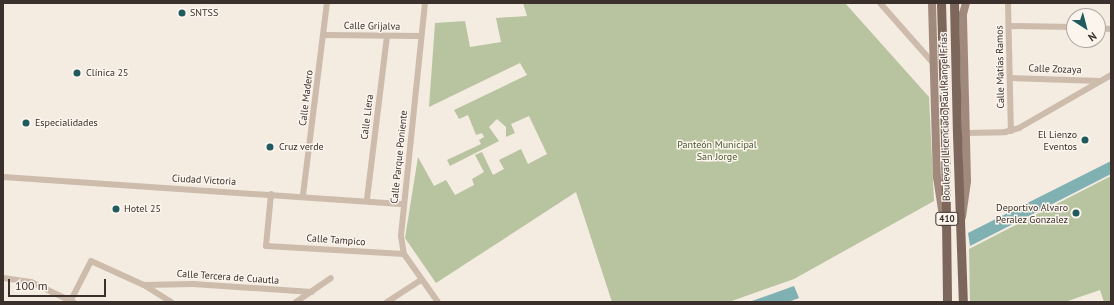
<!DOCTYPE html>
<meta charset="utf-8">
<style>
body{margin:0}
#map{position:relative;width:1114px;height:305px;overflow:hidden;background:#f4ebe1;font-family:"PT Sans",sans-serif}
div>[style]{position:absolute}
.green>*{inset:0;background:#b8c4a0}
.water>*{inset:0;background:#7fb0b2}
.minor>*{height:6px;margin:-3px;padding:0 3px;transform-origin:3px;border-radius:3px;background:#cdbbac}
.secondary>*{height:8px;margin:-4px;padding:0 4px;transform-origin:4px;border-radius:4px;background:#a18a7d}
.primary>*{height:9px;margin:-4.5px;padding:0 4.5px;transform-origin:4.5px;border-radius:4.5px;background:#7d675c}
.primary-bridge>*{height:9px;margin:-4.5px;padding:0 4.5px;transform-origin:4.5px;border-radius:4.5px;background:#7d675c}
.dots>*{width:11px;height:11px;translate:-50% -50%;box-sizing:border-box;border:2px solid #fbf5ee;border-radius:50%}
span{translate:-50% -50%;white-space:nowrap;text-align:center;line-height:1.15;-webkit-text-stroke:3px #fbf5ee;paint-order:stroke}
.shield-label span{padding:1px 3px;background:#fbf5ee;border:1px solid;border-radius:3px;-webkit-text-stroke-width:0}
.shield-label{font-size:9px;color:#3b302b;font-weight:700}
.poi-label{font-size:10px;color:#3b302b}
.left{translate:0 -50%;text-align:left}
.right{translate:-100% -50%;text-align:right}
.street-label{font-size:10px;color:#3b302b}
.park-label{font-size:10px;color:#4a5a2e}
.frame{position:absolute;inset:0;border:4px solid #3b302b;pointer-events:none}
.north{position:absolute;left:1066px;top:8px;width:40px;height:40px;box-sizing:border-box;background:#fbf5ee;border:1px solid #aea6a0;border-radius:50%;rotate:144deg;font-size:11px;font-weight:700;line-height:16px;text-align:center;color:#3b302b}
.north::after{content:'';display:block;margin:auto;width:14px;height:18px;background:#1f5a5e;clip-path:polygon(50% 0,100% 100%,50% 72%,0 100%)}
.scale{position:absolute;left:8px;top:279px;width:98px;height:18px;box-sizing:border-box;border:2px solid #3b302b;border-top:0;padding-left:5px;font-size:12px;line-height:14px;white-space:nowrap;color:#3b302b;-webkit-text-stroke:3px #fbf5ee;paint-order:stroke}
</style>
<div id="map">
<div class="green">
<div style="clip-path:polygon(523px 3px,845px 3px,929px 97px,934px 201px,794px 279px,729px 302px,612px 302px,576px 192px,436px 283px,405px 238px,418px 157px,434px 186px,446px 180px,455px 195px,474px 185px,472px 179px,484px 172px,475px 155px,482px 152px,493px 175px,504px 169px,499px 160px,521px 149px,528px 164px,547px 154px,529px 116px,511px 124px,515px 133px,506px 137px,506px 127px,497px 119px,489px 127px,499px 141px,450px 166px,447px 160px,481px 144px,479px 140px,484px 137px,482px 133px,476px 135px,468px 115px,459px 119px,454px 110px,527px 75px,520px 63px,429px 107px,435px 23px,465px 21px,470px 47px,501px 42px,496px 18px,527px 16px)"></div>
<div style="clip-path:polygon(1111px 176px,1111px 302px,1104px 302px,1100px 290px,1065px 302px,970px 302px,969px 249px)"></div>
</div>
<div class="water">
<div style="clip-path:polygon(1111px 161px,1111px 174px,970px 246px,968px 233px)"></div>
<div style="clip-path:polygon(794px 286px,799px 298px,788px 302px,749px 302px)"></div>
</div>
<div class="minor">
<div style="left:425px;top:3px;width:234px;rotate:95.9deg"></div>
<div style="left:401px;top:236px;width:18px;rotate:81deg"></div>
<div style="left:404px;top:254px;width:59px;rotate:54.7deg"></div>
<div style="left:880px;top:3px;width:81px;rotate:48.5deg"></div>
<div style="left:1008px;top:3px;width:128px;rotate:88.7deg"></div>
<div style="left:1009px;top:26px;width:65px;rotate:0.9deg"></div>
<div style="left:1098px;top:28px;width:13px;rotate:4deg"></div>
<div style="left:324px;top:35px;width:96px;rotate:0.6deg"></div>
<div style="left:1010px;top:78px;width:90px;rotate:1.9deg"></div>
<div style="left:966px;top:133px;width:39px;rotate:-1deg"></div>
<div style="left:1005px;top:132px;width:15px;rotate:-16deg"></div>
<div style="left:1019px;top:128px;width:106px;rotate:-29.9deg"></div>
<div style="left:3px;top:177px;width:402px;rotate:3.9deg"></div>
<div style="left:271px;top:194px;width:52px;rotate:95.5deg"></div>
<div style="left:266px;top:246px;width:138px;rotate:3.3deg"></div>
<div style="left:303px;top:195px;width:193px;rotate:-82.9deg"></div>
<div style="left:367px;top:199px;width:164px;rotate:-83deg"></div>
<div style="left:3px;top:278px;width:28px;rotate:8deg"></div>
<div style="left:31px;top:282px;width:47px;rotate:25.5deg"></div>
<div style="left:144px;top:285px;width:49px;rotate:-1.2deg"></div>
<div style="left:193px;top:284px;width:119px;rotate:3.8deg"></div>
<div style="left:70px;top:302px;width:46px;rotate:-62.9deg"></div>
<div style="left:91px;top:261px;width:58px;rotate:24.4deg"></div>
<div style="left:144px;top:285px;width:32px;rotate:32deg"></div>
<div style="left:296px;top:302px;width:42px;rotate:-34.4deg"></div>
<div style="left:387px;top:302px;width:40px;rotate:-32.9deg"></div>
</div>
<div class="secondary">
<div style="left:932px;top:3px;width:174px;rotate:88.4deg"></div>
<div style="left:937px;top:177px;width:47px;rotate:81.3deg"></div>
<div style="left:962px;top:217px;width:36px;rotate:-82deg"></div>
<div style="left:967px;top:181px;width:167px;rotate:-91.4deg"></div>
<div style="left:963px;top:14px;width:11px;rotate:-75deg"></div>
</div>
<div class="primary">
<div style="left:957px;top:134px;width:168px;rotate:88deg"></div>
<div style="left:945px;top:136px;width:166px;rotate:89.3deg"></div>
</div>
<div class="primary-bridge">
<div style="left:941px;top:3px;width:133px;rotate:88.3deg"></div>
<div style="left:954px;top:3px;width:131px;rotate:88.7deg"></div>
</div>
<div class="dots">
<div style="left:182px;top:13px;background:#1f5a5e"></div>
<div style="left:77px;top:73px;background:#1f5a5e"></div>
<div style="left:26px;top:123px;background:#1f5a5e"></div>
<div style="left:1085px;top:140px;background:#1f5a5e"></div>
<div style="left:270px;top:147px;background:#1f5a5e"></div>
<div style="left:116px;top:209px;background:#1f5a5e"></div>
<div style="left:1076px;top:213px;background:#1f5a5e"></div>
</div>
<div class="shield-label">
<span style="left:947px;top:219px">410</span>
</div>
<div class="poi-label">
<span class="left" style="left:190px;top:13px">SNTSS</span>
<span class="left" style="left:86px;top:73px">Clínica 25</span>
<span class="left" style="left:35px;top:123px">Especialidades</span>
<span class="right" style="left:1077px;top:140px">El Lienzo<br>Eventos</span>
<span class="left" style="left:279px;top:147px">Cruz verde</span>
<span class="right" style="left:1068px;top:213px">Deportivo Alvaro<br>Peralez Gonzalez</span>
<span class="left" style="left:124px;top:209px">Hotel 25</span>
</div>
<div class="street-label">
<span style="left:372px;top:26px;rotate:1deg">Calle Grijalva</span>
<span style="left:1000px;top:67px;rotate:-91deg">Calle Matías Ramos</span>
<span style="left:1055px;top:69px;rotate:2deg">Calle Zozaya</span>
<span style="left:306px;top:98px;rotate:-83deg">Calle Madero</span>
<span style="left:367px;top:117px;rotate:-83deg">Calle Llera</span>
<span style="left:945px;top:117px;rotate:-91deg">Boulevard Licenciado Raúl Rangel Frías</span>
<span style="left:399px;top:157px;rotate:-84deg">Calle Parque Poniente</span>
<span style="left:204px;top:180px;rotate:3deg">Ciudad Victoria</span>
<span style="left:336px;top:240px;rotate:4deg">Calle Tampico</span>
<span style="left:228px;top:277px;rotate:4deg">Calle Tercera de Cuautla</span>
</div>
<div class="park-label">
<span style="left:717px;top:150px">Panteón Municipal<br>San Jorge</span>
</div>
<div class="frame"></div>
<div class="north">N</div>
<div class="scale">100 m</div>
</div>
